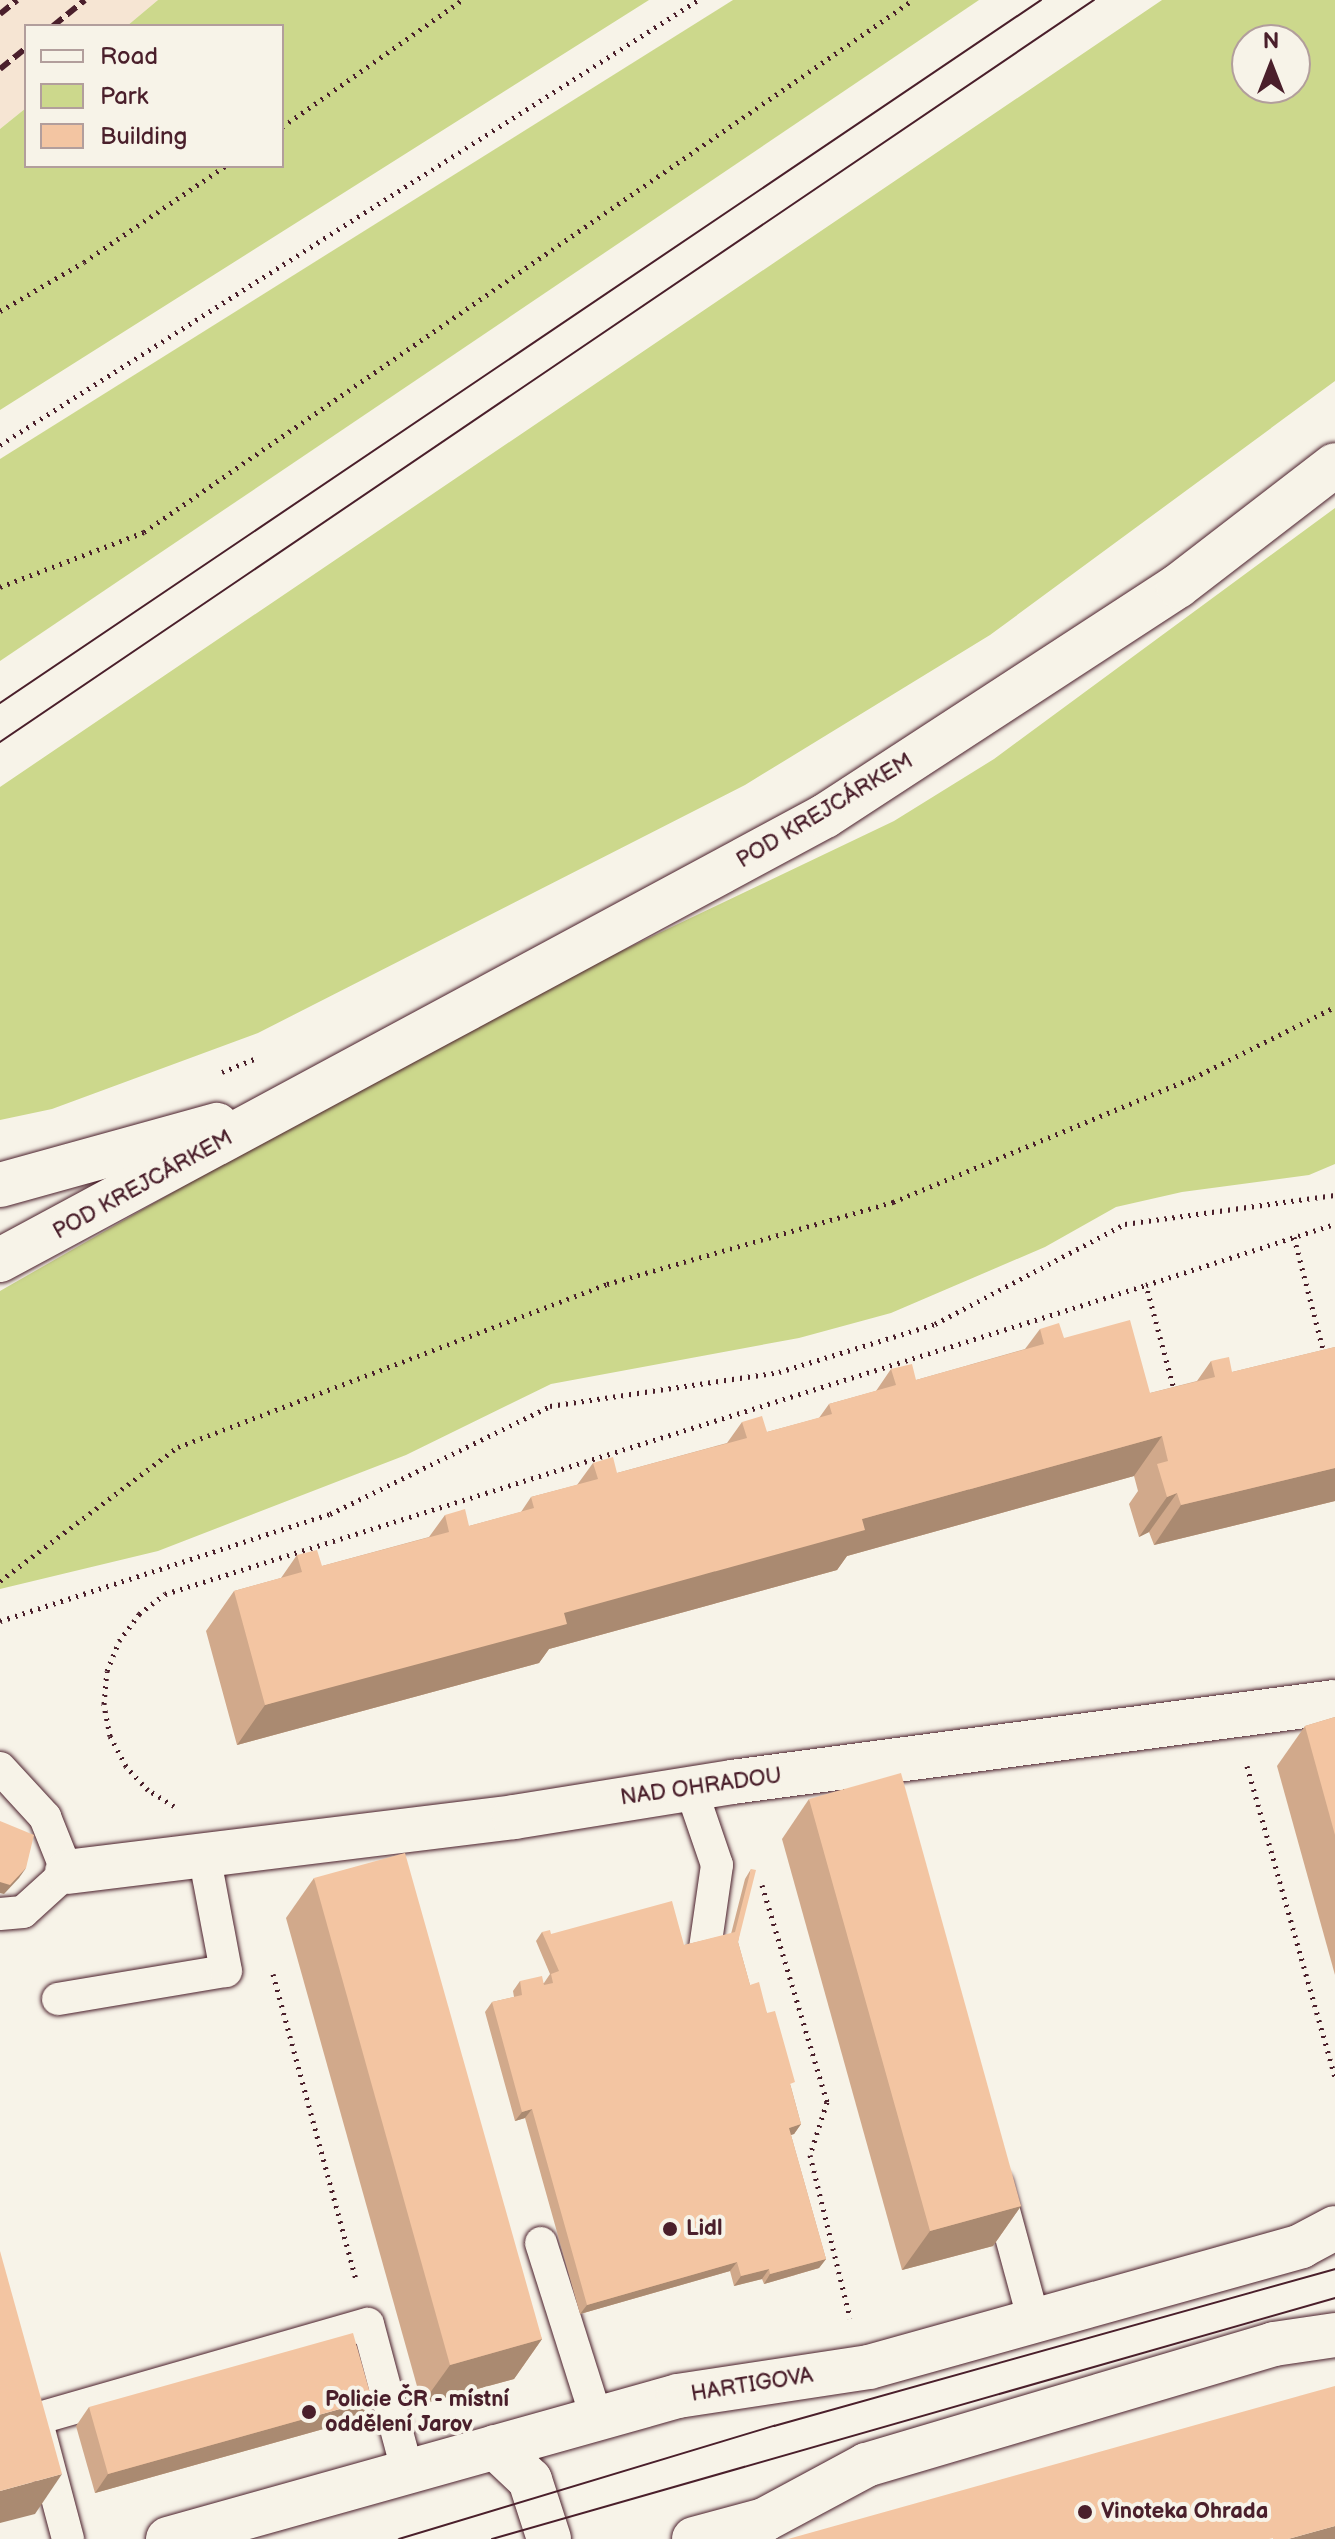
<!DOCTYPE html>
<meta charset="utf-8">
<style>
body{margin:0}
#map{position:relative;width:1335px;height:2539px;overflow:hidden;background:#f7f3e8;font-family:"Balsamiq Sans",sans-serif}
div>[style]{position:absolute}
.built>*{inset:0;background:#f6e5d3}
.green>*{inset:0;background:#ccd88c}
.path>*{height:5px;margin-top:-2.5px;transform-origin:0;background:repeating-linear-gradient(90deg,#4a1f2b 0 2px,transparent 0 8px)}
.roads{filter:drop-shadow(0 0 2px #4a1f2b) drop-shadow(0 0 2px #4a1f2b)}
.lane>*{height:32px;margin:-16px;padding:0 16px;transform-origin:16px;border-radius:16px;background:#f7f3e8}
.street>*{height:44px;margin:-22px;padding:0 22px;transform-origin:22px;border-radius:22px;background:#f7f3e8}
.secondary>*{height:44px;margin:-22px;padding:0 22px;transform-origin:22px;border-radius:22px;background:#f7f3e8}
.tram>*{height:2px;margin:-1px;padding:0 1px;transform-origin:1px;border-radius:1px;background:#4a1f2b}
.rail>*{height:6px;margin-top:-3px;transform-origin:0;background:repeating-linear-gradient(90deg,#4a1f2b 0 12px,transparent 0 18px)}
.wall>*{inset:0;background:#d1a98b}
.shaded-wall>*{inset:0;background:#aa8a71}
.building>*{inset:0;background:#f3c5a2}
.dots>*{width:22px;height:22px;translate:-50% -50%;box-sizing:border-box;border:4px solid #f7f3e8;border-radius:50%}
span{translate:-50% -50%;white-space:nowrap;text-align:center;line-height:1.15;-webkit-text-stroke:8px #f7f3e8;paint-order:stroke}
.street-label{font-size:22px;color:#4a1f2b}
.poi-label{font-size:22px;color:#4a1f2b;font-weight:700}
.left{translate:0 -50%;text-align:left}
.legend{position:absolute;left:24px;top:24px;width:260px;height:144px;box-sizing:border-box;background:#f7f3e8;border:2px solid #b29e9c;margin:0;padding:10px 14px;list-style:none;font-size:24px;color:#4a1f2b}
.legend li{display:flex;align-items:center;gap:16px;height:40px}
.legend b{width:40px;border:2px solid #b29e9c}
.north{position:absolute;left:1231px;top:24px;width:80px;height:80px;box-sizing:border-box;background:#f7f3e8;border:2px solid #b29e9c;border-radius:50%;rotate:0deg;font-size:22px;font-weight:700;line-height:32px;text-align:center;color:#4a1f2b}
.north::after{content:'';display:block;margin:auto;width:28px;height:36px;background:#4a1f2b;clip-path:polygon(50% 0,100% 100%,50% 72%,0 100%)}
</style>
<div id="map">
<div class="built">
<div style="clip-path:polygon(0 0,158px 0,127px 26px,26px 26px,26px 108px,0 129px)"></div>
</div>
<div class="green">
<div style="clip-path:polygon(158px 0,649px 0,0 410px,0 129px,26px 108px,26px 166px,282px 166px,282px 26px,127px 26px)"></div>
<div style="clip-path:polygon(733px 0,979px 0,0 661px,0 459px)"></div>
<div style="clip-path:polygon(evenodd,1162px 0,1335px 0,1335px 381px,990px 635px,745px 785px,258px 1033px,52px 1109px,0 1120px,0 787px,1162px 0,1295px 40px,1295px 88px,1247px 88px,1247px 40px,1295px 40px)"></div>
<div style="clip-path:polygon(1335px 508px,1335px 1164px,1309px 1175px,1182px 1192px,1116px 1207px,1045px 1247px,891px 1313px,799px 1338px,551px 1384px,406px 1455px,158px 1551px,0 1589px,0 1291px,460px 1028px,894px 821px,994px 759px)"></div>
</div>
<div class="path">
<div style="left:282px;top:127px;width:220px;rotate:-35.2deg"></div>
<div style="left:0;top:311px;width:97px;rotate:-30.3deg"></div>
<div style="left:84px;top:262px;width:171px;rotate:-34.2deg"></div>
<div style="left:0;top:445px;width:828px;rotate:-32.52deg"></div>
<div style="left:0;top:587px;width:154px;rotate:-20.9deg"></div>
<div style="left:144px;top:532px;width:935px;rotate:-34.68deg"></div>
<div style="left:222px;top:1072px;width:38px;rotate:-22deg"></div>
<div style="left:1294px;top:1237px;width:120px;rotate:75.5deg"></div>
<div style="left:1175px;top:1393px;width:112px;rotate:-105deg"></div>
<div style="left:1146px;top:1285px;width:199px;rotate:-17.9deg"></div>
<div style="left:0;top:1581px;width:223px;rotate:-37deg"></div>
<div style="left:178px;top:1447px;width:459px;rotate:-20.8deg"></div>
<div style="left:607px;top:1284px;width:298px;rotate:-16deg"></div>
<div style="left:893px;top:1202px;width:325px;rotate:-22.5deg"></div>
<div style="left:1193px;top:1078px;width:159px;rotate:-26.6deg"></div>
<div style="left:0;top:1621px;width:347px;rotate:-18deg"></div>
<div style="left:330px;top:1514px;width:245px;rotate:-26.1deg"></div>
<div style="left:550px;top:1406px;width:232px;rotate:-8.4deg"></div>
<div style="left:779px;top:1372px;width:163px;rotate:-17.1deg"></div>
<div style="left:935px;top:1324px;width:215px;rotate:-27.8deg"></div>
<div style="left:1125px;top:1224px;width:212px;rotate:-7.9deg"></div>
<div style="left:1247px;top:1766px;width:324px;rotate:74.2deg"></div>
<div style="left:174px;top:1806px;width:31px;rotate:-148deg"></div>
<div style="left:148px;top:1790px;width:33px;rotate:-133deg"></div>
<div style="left:126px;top:1766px;width:34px;rotate:-118deg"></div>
<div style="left:110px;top:1736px;width:33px;rotate:-101deg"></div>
<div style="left:104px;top:1704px;width:33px;rotate:-85deg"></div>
<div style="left:107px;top:1671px;width:32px;rotate:-68deg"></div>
<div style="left:119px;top:1641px;width:34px;rotate:-53deg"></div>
<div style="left:139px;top:1614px;width:33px;rotate:-38deg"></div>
<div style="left:165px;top:1594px;width:1029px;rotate:-17.48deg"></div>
<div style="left:762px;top:1885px;width:227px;rotate:73.3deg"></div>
<div style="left:827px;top:2102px;width:56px;rotate:107.8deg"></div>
<div style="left:810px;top:2155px;width:168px;rotate:76.2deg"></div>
<div style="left:273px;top:1974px;width:317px;rotate:74.8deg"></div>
</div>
<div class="roads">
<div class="lane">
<div style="left:0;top:1768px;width:67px;rotate:47.4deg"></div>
<div style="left:45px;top:1817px;width:59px;rotate:68.2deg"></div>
<div style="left:67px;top:1872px;width:59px;rotate:137.7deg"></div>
<div style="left:23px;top:1912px;width:23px;rotate:175deg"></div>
<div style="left:691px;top:1789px;width:80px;rotate:71.1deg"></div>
<div style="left:717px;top:1865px;width:84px;rotate:98.2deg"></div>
<div style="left:58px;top:1999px;width:170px;rotate:-9.5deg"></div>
<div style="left:226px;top:1971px;width:118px;rotate:-100.7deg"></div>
<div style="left:997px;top:2185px;width:141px;rotate:74.8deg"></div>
<div style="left:541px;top:2243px;width:186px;rotate:72.4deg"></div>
<div style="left:68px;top:2539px;width:124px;rotate:-104.9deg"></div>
<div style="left:36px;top:2419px;width:345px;rotate:-16deg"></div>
<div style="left:368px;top:2324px;width:154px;rotate:75deg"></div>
</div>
<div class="street">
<div style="left:67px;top:1872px;width:450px;rotate:-7deg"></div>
<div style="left:514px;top:1817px;width:221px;rotate:-9.1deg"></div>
<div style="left:732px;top:1782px;width:608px;rotate:-7.56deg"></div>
<div style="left:495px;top:2447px;width:48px;rotate:43.3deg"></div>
<div style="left:530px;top:2480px;width:62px;rotate:72.1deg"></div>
</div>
<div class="secondary">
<div style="left:0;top:1185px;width:225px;rotate:-15.5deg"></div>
<div style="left:0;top:1260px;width:937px;rotate:-28.29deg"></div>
<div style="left:825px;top:816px;width:421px;rotate:-33.1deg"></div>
<div style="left:1178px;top:586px;width:198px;rotate:-37.6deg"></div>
<div style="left:168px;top:2539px;width:530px;rotate:-15.66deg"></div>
<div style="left:678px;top:2396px;width:193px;rotate:-8.6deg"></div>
<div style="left:869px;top:2367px;width:449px;rotate:-15.6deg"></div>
<div style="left:1301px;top:2246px;width:38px;rotate:-28deg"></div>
<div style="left:694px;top:2539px;width:73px;rotate:-15.2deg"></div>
<div style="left:764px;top:2520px;width:116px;rotate:-28.3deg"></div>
<div style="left:866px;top:2465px;width:426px;rotate:-16.5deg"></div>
<div style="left:1274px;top:2344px;width:62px;rotate:-8.4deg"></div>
</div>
</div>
<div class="tram">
<div style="left:0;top:703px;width:1256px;rotate:-34.03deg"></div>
<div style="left:0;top:742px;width:1322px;rotate:-34.15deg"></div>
<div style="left:399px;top:2539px;width:392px;rotate:-16.8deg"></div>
<div style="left:774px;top:2426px;width:583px;rotate:-15.63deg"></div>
<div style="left:492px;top:2539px;width:877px;rotate:-15.95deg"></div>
</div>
<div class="rail">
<div style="left:0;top:14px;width:22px;rotate:-39deg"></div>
<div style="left:53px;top:26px;width:41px;rotate:-39.1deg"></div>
<div style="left:0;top:69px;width:33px;rotate:-39deg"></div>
</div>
<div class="wall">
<div style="clip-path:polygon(1040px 1329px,1064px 1338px,1150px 1393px,1197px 1381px,1211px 1361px,1232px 1372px,1335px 1347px,1335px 1501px,1154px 1545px,1149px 1532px,1139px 1537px,1129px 1504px,1138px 1491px,1134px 1476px,847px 1556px,837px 1570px,549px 1649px,539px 1663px,237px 1745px,206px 1631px,234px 1591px,281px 1578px,297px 1555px,322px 1566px,429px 1537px,445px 1515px,469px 1526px,521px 1512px,531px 1497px,577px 1485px,593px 1463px,617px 1473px,727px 1443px,742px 1422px,767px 1432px,819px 1418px,829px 1404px,876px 1391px,891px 1369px,916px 1380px,1025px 1349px)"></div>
<div style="clip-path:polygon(1335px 1717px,1335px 1975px,1277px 1766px,1305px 1726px)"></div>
<div style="clip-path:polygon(809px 1799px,1021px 2206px,993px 2246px,902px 2270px,782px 1839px)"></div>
<div style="clip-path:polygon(751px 1869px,738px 1942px,750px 1985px,767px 2013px,791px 2087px,801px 2124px,794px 2134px,791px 2135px,826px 2259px,819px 2268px,764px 2284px,762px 2279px,734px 2286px,730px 2271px,580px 2314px,525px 2118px,515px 2121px,485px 2012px,492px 2002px,514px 1997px,513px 1991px,520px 1981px,544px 1983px,550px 1974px,536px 1941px,542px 1932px,551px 1934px,684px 1945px,731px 1934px,745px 1879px)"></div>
<div style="clip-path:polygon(314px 1878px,542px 2339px,514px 2379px,422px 2404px,286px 1918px)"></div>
<div style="clip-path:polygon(89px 2407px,359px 2419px,95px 2493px,76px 2426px)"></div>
</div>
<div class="shaded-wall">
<div style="clip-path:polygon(1162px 1436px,1134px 1476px,847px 1556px,837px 1570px,549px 1649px,539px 1663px,237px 1745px,265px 1705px,862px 1519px)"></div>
<div style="clip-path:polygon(1335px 1468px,1335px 1501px,1154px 1545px,1181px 1505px)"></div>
<div style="clip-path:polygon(1177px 1493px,1149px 1532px,1139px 1537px,1167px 1497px)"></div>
<div style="clip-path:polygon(26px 1868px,19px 1878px,4px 1894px,0 1893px,0 1882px)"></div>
<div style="clip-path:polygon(532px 2109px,525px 2118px,515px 2121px,522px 2112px)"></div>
<div style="clip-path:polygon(801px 2124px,794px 2134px,783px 2137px,789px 2128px)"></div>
<div style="clip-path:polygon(1021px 2206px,993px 2246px,902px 2270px,930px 2231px)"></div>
<div style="clip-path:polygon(826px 2259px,819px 2268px,764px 2284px,770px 2274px)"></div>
<div style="clip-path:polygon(737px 2262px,730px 2271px,580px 2314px,587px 2305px)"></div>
<div style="clip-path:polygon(769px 2269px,762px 2279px,734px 2286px,741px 2276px)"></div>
<div style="clip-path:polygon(542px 2339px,514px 2379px,422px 2404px,450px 2365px)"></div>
<div style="clip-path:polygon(372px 2400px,359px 2419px,95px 2493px,108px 2474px)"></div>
<div style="clip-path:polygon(62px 2474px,35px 2514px,0 2523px,0 2491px)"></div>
<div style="clip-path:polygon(1335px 2526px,1335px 2539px,1288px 2539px)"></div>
</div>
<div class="building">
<div style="clip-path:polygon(1130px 1320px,1150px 1393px,1215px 1377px,1211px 1361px,1229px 1357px,1232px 1372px,1335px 1347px,1335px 1468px,1181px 1505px,1177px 1493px,1167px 1497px,1157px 1464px,1168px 1461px,1162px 1436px,862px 1519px,865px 1530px,564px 1613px,567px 1624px,265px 1705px,234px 1591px,302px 1572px,297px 1555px,317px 1550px,322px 1566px,449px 1532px,445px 1515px,465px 1509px,469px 1526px,534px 1508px,531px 1497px,598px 1479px,593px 1463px,613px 1457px,617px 1473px,747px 1438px,742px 1422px,762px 1416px,767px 1432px,832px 1414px,829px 1404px,896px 1385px,891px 1369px,912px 1364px,916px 1380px,1044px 1344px,1040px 1329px,1059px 1323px,1064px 1338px)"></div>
<div style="clip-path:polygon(1335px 1717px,1335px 1835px,1305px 1726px)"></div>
<div style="clip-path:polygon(901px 1773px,1021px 2206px,930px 2231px,809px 1799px)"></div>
<div style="clip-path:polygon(0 1821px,34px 1835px,26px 1868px,10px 1885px,0 1882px)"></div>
<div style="clip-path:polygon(405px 1853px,542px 2339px,450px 2365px,314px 1878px)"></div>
<div style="clip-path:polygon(751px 1869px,756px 1870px,738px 1942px,750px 1985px,759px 1982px,767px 2013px,775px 2011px,795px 2082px,790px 2084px,801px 2124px,789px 2128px,826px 2259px,770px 2274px,769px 2269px,741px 2276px,737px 2262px,587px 2305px,532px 2109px,522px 2112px,492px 2002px,522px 1995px,520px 1981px,542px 1976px,544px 1985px,553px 1983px,551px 1974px,559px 1971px,542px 1932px,550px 1930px,551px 1934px,672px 1901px,684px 1945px,735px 1932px)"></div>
<div style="clip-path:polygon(0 2251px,62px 2474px,0 2491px)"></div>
<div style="clip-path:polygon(353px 2333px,372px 2400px,108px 2474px,89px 2407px)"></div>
<div style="clip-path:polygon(1335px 2386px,1335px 2526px,1288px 2539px,1273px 2539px,1273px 2538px,1269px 2539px,788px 2539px)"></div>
</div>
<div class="dots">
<div style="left:670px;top:2229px;background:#4a1f2b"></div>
<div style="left:309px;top:2412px;background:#4a1f2b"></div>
<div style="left:1085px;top:2512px;background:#4a1f2b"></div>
</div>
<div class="street-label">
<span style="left:825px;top:811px;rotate:-31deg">POD KREJCÁRKEM</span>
<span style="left:143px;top:1185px;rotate:-29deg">POD KREJCÁRKEM</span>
<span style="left:701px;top:1787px;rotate:-8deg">NAD OHRADOU</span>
<span style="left:752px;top:2385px;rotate:-9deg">HARTIGOVA</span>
</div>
<div class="poi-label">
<span class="left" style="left:686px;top:2229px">Lidl</span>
<span class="left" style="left:325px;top:2412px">Policie ČR - místní<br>oddělení Jarov</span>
<span class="left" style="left:1101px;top:2512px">Vinoteka Ohrada</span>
</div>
<ul class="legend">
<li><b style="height:10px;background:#f7f3e8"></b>Road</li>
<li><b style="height:22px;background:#ccd88c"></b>Park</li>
<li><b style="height:22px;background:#f3c5a2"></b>Building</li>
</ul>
<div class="north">N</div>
</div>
